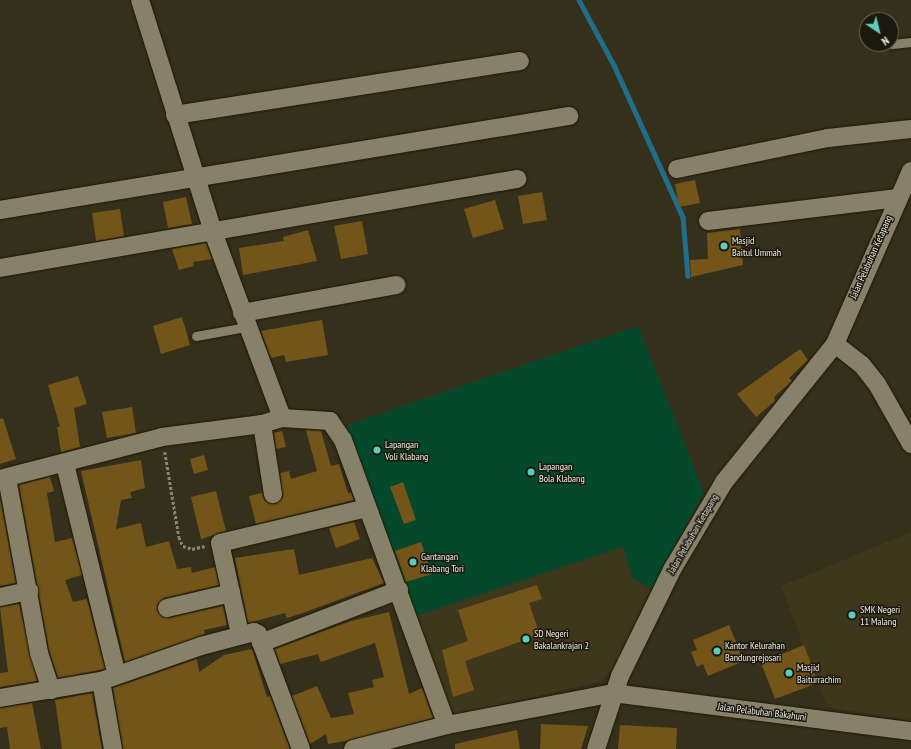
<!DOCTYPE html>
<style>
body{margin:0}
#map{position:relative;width:911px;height:749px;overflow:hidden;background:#35301b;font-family:"PT Sans Narrow",sans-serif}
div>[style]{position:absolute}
.built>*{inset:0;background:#3e371b}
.green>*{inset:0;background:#05492c}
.stream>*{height:4.5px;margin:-2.25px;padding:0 2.25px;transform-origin:2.25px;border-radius:2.25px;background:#206e8a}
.building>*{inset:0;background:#735419}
.path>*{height:2.5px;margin-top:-1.25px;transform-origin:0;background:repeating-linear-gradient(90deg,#8a8674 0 3px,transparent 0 5px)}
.roads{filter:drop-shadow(0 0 1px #1d1804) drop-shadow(0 0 1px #1d1804)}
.lane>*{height:9px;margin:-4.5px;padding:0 4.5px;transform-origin:4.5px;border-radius:4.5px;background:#878169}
.street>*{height:18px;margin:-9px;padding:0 9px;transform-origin:9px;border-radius:9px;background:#878169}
.dots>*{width:11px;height:11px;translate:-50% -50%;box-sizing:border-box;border:2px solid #1a180f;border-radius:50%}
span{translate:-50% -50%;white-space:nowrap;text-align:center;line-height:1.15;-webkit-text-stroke:3px #1a180f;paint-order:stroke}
.poi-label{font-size:10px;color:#efecdf}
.left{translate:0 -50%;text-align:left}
.street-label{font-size:10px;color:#efecdf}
.north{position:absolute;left:859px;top:12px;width:40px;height:40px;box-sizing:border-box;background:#1a180f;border:1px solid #6f6d62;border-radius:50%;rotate:145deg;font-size:11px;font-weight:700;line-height:16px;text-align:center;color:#efecdf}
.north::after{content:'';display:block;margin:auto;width:14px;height:18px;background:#5dceb9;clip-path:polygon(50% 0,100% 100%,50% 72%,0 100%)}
</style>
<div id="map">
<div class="built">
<div style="clip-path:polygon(911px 532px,911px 721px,827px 707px,781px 586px)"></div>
<div style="clip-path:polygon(623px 546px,633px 579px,652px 588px,618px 661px,601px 681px,459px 715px,449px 712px,415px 616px)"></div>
</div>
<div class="green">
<div style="clip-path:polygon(638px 326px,704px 493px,652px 588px,633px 579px,623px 547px,415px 616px,364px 484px,347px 425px)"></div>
</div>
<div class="stream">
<div style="left:579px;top:0;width:74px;rotate:61.7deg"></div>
<div style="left:614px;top:65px;width:167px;rotate:65.6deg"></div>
<div style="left:683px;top:217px;width:59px;rotate:85.2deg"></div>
</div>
<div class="building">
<div style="clip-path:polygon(695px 180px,700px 203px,679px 207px,675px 184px)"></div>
<div style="clip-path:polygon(542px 192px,547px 220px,523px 224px,518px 196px)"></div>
<div style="clip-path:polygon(186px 197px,192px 224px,168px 228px,163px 202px)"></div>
<div style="clip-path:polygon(495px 200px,504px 229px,473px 238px,464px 209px)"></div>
<div style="clip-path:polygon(120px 209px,124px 236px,96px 241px,92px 213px)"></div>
<div style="clip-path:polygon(362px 221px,368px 254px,341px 259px,334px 226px)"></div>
<div style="clip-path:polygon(740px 229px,743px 265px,691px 277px,690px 260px,708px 259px,707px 233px)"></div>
<div style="clip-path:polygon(308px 230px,317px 261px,243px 275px,239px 248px,284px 241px,283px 237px)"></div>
<div style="clip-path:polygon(206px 243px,212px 259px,193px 262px,194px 266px,179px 270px,172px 249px)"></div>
<div style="clip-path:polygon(182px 317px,190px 345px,161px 354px,153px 326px)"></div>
<div style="clip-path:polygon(322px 320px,328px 355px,286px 362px,284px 355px,271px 358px,261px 331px)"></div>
<div style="clip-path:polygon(800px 349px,808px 360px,789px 378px,792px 381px,774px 397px,775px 401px,756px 417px,737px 394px)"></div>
<div style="clip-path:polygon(78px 376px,87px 404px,74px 408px,80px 447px,61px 452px,57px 427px,60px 427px,48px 385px)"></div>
<div style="clip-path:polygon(132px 407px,136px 433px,107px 438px,102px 412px)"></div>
<div style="clip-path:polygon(3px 418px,16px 459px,0 464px,0 419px)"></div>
<div style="clip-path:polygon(306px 430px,321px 431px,331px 466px,339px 464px,348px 493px,351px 493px,354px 500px,256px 524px,249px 496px,262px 493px,265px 501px,275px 504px,283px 497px,280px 473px,289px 471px,291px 479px,317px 471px)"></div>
<div style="clip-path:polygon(282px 431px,286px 447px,276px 449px,274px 433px)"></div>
<div style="clip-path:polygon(204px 455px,208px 470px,194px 474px,190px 459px)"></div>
<div style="clip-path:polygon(141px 460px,145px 488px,130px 492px,132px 498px,121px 500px,116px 529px,141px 523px,146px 547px,169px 541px,177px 569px,191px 567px,192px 573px,215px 567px,219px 585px,164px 598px,157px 605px,157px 611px,169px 618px,223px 606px,227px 625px,204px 630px,205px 634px,125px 662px,81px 471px)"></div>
<div style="clip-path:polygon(50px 477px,54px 491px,47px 493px,55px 542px,72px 538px,82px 575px,65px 580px,73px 602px,87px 599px,105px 669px,58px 678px,49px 650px,19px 485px)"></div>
<div style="clip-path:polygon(403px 482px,416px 520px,404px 524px,390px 487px)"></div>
<div style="clip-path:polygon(216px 491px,226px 531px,201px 539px,191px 497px)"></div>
<div style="clip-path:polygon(0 498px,16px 583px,0 586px)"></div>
<div style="clip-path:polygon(354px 522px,360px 539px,336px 548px,329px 528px)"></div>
<div style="clip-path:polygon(421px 542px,432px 574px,406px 582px,395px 551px)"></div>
<div style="clip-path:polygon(294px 549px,299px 575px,372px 558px,384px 583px,303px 613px,287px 618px,285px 613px,248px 623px,235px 558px)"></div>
<div style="clip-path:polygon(537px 585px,542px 599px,529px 603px,540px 635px,465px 661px,474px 690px,453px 697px,442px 650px,468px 641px,458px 610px)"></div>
<div style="clip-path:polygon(19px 604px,37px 681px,0 687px,0 673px,8px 672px,0 607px)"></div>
<div style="clip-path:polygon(389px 612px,409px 694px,422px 688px,433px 718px,345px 741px,328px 744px,326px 734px,310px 744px,292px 696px,317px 686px,331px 718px,354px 714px,348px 693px,374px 687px,372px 680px,384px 677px,375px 643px,321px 662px,318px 654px,280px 664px,275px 649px,351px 621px)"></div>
<div style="clip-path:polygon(729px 625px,744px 661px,708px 676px,703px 664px,697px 667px,691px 652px,697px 650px,693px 640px)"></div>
<div style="clip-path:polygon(804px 645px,818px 683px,775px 699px,761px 663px)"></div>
<div style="clip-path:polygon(252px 649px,267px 697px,270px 696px,290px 749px,123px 749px,113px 688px,197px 659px,199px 672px,224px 655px)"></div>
<div style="clip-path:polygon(92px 693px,102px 749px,62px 749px,55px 700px)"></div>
<div style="clip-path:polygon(32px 703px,41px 749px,10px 749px,7px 727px,0 728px,0 708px)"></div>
<div style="clip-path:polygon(541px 724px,588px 726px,581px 749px,540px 749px)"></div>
<div style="clip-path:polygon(620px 725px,677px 728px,676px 749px,618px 749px)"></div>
<div style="clip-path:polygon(517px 730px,520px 749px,455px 749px,455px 744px)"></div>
</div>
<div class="path">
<div style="left:165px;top:452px;width:86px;rotate:80.6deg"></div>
<div style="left:179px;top:537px;width:10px;rotate:66deg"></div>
<div style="left:183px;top:546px;width:9px;rotate:18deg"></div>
<div style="left:192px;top:549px;width:13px;rotate:-13deg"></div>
</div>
<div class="roads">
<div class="lane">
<div style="left:892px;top:44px;width:19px;rotate:-6deg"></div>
<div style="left:196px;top:336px;width:51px;rotate:-10.2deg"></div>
</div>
<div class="street">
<div style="left:140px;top:0;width:243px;rotate:72.5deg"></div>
<div style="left:213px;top:232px;width:198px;rotate:69.6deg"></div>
<div style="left:175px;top:115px;width:349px;rotate:-8.9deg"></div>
<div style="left:677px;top:169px;width:154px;rotate:-11.6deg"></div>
<div style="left:828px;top:138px;width:83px;rotate:-6.2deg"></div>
<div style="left:0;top:210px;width:577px;rotate:-9.38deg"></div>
<div style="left:708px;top:221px;width:191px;rotate:-6.9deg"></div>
<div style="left:0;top:268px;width:525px;rotate:-9.77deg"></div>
<div style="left:242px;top:313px;width:157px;rotate:-10.3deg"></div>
<div style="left:835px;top:344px;width:34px;rotate:38deg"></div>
<div style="left:862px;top:365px;width:24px;rotate:52deg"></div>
<div style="left:877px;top:384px;width:69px;rotate:60.5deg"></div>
<div style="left:262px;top:424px;width:71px;rotate:81.1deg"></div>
<div style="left:65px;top:464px;width:217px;rotate:76.2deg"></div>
<div style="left:7px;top:478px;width:178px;rotate:79.6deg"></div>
<div style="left:39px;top:653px;width:39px;rotate:72deg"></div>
<div style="left:0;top:479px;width:167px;rotate:-14.5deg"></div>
<div style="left:162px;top:437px;width:101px;rotate:-7.4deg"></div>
<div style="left:262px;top:424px;width:21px;rotate:-17deg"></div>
<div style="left:282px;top:418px;width:48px;rotate:3.6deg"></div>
<div style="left:330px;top:421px;width:23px;rotate:56deg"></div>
<div style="left:343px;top:440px;width:303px;rotate:70deg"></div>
<div style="left:0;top:597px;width:30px;rotate:-12deg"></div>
<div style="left:167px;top:608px;width:66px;rotate:-13.2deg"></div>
<div style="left:240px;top:634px;width:93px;rotate:-102.4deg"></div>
<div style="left:220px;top:543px;width:151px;rotate:-13.4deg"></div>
<div style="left:261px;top:643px;width:148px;rotate:-21deg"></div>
<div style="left:101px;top:681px;width:69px;rotate:80deg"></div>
<div style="left:0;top:698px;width:102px;rotate:-9.6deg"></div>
<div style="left:101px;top:681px;width:106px;rotate:-19.3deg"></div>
<div style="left:201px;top:646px;width:55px;rotate:-14.8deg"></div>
<div style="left:254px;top:632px;width:4px;rotate:27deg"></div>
<div style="left:258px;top:634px;width:123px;rotate:69.5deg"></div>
<div style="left:353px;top:749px;width:97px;rotate:-14.3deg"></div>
<div style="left:447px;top:725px;width:169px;rotate:-10.9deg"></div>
<div style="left:613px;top:693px;width:300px;rotate:7.3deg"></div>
<div style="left:596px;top:749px;width:77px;rotate:-71.8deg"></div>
<div style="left:620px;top:676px;width:120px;rotate:-63.9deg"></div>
<div style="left:673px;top:568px;width:100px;rotate:-59.3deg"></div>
<div style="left:724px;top:482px;width:177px;rotate:-51.2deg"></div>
<div style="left:835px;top:344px;width:189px;rotate:-66.3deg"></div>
</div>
</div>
<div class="dots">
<div style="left:724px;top:246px;background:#5dceb9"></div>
<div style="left:377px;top:450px;background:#5dceb9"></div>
<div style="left:531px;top:472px;background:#5dceb9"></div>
<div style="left:413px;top:562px;background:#5dceb9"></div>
<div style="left:852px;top:615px;background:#5dceb9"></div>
<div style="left:526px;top:639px;background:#5dceb9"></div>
<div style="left:717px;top:651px;background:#5dceb9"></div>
<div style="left:789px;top:673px;background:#5dceb9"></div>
</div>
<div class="poi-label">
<span class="left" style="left:732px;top:246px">Masjid<br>Baitul Ummah</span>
<span class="left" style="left:385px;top:450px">Lapangan<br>Voli Klabang</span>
<span class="left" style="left:539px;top:472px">Lapangan<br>Bola Klabang</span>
<span class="left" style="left:421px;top:562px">Gantangan<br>Klabang Tori</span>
<span class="left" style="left:860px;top:615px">SMK Negeri<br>11 Malang</span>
<span class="left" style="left:534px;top:639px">SD Negeri<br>Bakalankrajan 2</span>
<span class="left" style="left:725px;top:651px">Kantor Kelurahan<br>Bandungrejosari</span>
<span class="left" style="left:797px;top:673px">Masjid<br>Baiturrachim</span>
</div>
<div class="street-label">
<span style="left:871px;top:257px;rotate:-66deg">Jalan Pelabuhan Ketapang</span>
<span style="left:693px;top:534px;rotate:-60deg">Jalan Pelabuhan Ketapang</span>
<span style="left:762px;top:712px;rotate:7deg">Jalan Pelabuhan Bakahuni</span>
</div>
<div class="north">N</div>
</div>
